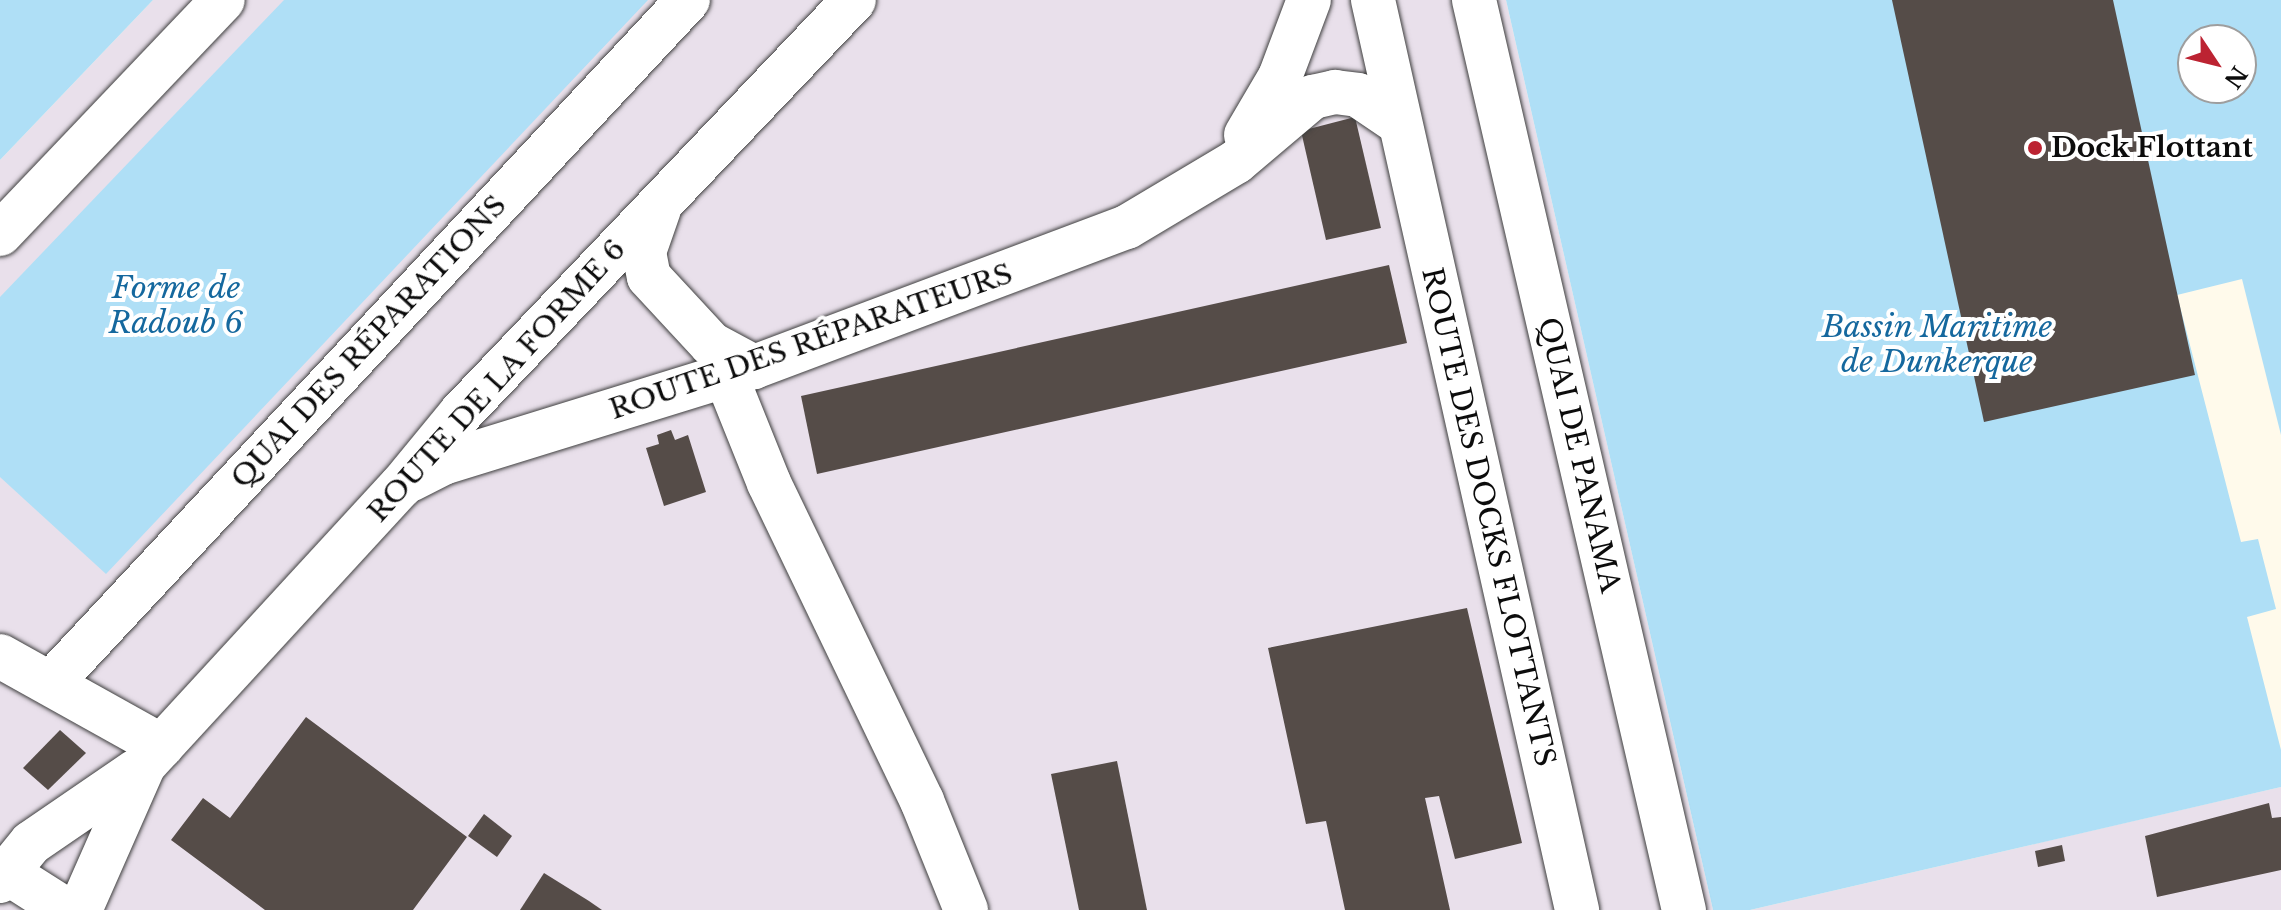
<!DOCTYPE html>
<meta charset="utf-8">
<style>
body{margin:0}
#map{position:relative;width:2281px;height:910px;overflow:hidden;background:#fffaeb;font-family:"Libre Baskerville",serif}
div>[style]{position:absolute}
.industrial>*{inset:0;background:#e9e0eb}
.water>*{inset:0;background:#afdff6}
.pier>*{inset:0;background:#fffaeb}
.building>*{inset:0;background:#554c48}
.roads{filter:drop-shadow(0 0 2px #3f3f3f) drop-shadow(0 0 2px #3f3f3f)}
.minor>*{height:44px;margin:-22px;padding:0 22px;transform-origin:22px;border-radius:22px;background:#fff}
.dots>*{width:22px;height:22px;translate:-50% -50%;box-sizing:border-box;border:4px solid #fff;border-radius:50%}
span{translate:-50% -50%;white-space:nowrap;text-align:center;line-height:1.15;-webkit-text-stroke:8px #fff;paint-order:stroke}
.poi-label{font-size:28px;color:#0c0c0c;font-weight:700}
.left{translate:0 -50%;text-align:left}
.street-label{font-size:28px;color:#0c0c0c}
.water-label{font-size:30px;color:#15689e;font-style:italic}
.north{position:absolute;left:2177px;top:24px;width:80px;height:80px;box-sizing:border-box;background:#fff;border:2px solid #9e9e9e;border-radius:50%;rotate:125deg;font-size:22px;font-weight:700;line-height:32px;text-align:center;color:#0c0c0c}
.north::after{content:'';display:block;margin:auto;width:28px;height:36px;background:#bc2332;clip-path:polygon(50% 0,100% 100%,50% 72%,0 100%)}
</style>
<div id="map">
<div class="industrial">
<div style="clip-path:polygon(153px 0,1506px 0,1713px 910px,0 910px,0 160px)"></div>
<div style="clip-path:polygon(2281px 787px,2281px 910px,1750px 910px,2207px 804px)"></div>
</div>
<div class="water">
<div style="clip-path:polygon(0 0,153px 0,0 160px)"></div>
<div style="clip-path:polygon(284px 0,648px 0,106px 574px,0 477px,0 297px)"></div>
<div style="clip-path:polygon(evenodd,1506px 0,2281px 0,2281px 787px,1750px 910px,1713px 910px,1506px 0,2193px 40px,2241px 40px,2241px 88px,2193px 88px,2193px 40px)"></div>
</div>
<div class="pier">
<div style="clip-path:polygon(2242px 279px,2281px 435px,2281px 750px,2247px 617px,2276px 609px,2258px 539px,2241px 542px,2177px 295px)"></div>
</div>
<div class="building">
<div style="clip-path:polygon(1892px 0,2113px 0,2195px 375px,1984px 422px)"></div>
<div style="clip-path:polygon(1355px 117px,1381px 228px,1326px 240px,1301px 131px)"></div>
<div style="clip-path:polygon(1389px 265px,1407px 343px,817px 474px,801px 396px)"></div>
<div style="clip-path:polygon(671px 430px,675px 440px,688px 435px,706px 492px,664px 506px,646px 448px,659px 444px,657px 435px)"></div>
<div style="clip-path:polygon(1467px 608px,1522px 843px,1455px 859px,1439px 796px,1425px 798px,1450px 910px,1345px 910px,1326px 821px,1306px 824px,1268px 648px)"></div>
<div style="clip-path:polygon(306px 717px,467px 837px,413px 910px,265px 910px,171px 840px,203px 798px,230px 818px)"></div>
<div style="clip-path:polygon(60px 730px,86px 753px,48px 790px,23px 768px)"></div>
<div style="clip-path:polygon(1117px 761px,1147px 910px,1079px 910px,1051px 774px)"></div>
<div style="clip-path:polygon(2269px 803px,2272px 818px,2281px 817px,2281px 870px,2157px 897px,2145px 836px)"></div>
<div style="clip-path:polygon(484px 814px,512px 836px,497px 857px,468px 836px)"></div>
<div style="clip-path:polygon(2062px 845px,2065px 861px,2038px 867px,2035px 851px)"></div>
<div style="clip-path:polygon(544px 873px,589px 901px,602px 910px,520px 910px)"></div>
</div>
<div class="roads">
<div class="minor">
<div style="left:1373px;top:0;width:933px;rotate:77.36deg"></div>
<div style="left:1474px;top:0;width:934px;rotate:77.01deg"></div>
<div style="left:1246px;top:135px;width:67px;rotate:-59.6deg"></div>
<div style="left:1280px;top:77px;width:82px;rotate:-69.4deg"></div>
<div style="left:659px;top:209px;width:46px;rotate:109.2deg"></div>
<div style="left:644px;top:252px;width:25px;rotate:79deg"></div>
<div style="left:649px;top:277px;width:91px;rotate:47.2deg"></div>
<div style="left:711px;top:344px;width:49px;rotate:28.1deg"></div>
<div style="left:0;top:234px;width:323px;rotate:-46.4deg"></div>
<div style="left:726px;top:376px;width:115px;rotate:68.1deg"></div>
<div style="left:769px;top:483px;width:353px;rotate:64.3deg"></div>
<div style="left:922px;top:801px;width:118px;rotate:68deg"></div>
<div style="left:410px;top:480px;width:37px;rotate:-27deg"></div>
<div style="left:443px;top:463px;width:325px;rotate:-17.2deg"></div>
<div style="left:754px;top:367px;width:398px;rotate:-20.6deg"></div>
<div style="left:1127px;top:227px;width:127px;rotate:-30.8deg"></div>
<div style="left:1236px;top:162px;width:101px;rotate:-40.2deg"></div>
<div style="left:1313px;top:97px;width:23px;rotate:-13deg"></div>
<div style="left:1335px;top:92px;width:23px;rotate:7deg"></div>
<div style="left:1358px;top:95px;width:50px;rotate:34.3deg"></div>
<div style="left:0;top:656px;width:185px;rotate:29.1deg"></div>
<div style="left:51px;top:683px;width:934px;rotate:-47deg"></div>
<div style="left:0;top:868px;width:78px;rotate:32.5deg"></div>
<div style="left:0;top:881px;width:49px;rotate:-50.8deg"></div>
<div style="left:31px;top:843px;width:127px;rotate:-34.4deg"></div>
<div style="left:80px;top:910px;width:158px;rotate:-66.2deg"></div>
<div style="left:144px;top:765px;width:379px;rotate:-47.4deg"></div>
<div style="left:401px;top:486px;width:94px;rotate:-50.6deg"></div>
<div style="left:461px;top:413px;width:570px;rotate:-46.42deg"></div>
</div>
</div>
<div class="dots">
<div style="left:2035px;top:148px;background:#bc2332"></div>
</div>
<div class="poi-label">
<span class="left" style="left:2051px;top:148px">Dock Flottant</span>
</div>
<div class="street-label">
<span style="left:369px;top:342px;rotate:-47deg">QUAI DES RÉPARATIONS</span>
<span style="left:811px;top:342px;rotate:-19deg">ROUTE DES RÉPARATEURS</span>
<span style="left:497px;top:381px;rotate:-48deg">ROUTE DE LA FORME 6</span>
<span style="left:1579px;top:455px;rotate:77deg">QUAI DE PANAMA</span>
<span style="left:1488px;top:517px;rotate:77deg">ROUTE DES DOCKS FLOTTANTS</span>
</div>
<div class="water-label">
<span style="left:176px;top:305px">Forme de<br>Radoub 6</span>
<span style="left:1937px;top:344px">Bassin Maritime<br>de Dunkerque</span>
</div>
<div class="north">N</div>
</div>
